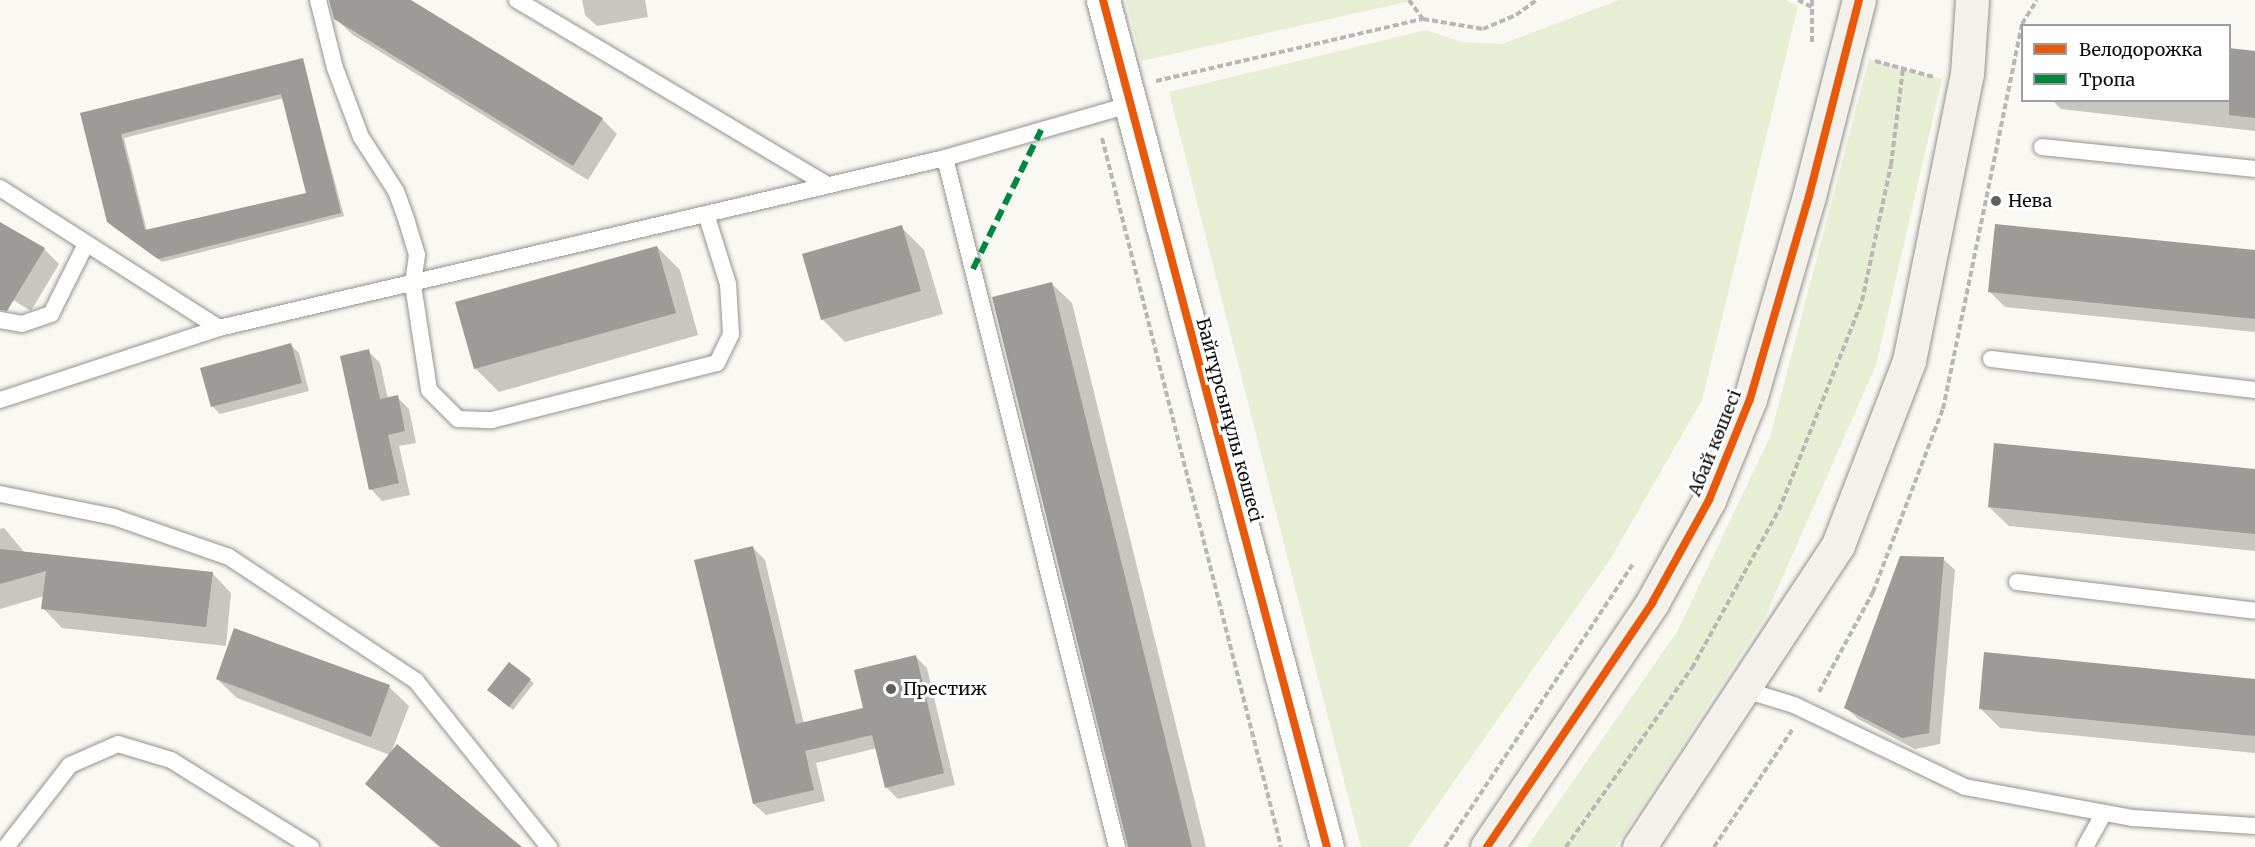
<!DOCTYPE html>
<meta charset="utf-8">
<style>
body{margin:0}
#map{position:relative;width:2255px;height:847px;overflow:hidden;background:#faf8f2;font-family:Merriweather,serif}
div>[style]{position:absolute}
.green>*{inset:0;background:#e6efd3}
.shadow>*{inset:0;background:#0003}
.building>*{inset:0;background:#9d9b98}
.path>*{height:4px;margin-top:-2px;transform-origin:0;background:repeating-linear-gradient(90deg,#b8b7b6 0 6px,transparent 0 9px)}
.roads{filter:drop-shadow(0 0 2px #949390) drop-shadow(0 0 2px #949390)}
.lane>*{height:16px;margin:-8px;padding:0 8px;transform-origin:8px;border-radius:8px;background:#fefefd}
.street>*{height:33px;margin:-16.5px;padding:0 16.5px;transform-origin:16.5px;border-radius:16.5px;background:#fefefd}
.secondary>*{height:33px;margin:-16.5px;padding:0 16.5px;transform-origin:16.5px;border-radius:16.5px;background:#f4f1ea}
.quiet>*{height:6px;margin-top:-3px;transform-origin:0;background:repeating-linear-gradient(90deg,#00873e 0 12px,transparent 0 18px)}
.cycleway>*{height:8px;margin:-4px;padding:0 4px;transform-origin:4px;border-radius:4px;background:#e8590c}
.dots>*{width:16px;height:16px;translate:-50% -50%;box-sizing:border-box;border:3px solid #fff;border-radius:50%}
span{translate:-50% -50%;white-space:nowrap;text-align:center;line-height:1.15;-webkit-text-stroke:6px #fff;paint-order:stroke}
.poi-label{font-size:18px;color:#0d0d0d}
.left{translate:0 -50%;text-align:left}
.street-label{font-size:18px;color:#0d0d0d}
.legend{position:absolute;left:2021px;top:24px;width:210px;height:78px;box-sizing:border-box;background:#fff;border:2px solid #9e9e9e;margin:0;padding:8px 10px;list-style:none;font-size:18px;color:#0d0d0d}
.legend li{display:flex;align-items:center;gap:12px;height:30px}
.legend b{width:30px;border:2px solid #9e9e9e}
</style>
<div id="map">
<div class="green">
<div style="clip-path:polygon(1126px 0,1415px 0,1141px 61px)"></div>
<div style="clip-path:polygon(1619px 0,1786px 0,1798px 6px,1702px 400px,1611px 558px,1408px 847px,1361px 847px,1169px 92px,1426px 30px,1462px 42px,1502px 44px)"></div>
<div style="clip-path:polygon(1869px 59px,1942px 79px,1876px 365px,1765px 617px,1615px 847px,1527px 847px,1677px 632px,1770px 437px)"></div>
</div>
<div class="shadow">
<div style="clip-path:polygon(335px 0,409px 0,602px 119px,617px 134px,588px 180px,353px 35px,337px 20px)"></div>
<div style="clip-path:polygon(582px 0,645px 0,648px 17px,597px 26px,585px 15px)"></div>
<div style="clip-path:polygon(2255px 52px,2255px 131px,2061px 109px,2052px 100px,2230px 100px)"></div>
<div style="clip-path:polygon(evenodd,302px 59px,344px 216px,162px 262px,112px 226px,82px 114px,302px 59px,284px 98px,307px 194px,147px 231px,124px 138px,284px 98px)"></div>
<div style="clip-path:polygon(0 223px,44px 249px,59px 264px,31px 311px,0 292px)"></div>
<div style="clip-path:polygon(901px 227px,924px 250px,943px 314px,845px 342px,822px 319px)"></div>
<div style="clip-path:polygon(657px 247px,680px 270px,698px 335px,499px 392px,476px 369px,457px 303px)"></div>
<div style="clip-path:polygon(2255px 252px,2255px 332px,2005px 307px,1990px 292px)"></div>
<div style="clip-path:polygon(1052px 284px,1072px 303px,1206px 847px,1130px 847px)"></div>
<div style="clip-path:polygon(291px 345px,299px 353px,309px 391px,220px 414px,212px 406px)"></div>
<div style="clip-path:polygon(368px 351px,380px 363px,388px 399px,397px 397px,409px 409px,416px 443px,399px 446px,410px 495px,382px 501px,371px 489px)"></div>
<div style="clip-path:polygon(2255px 470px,2255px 551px,2009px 526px,1989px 507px)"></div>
<div style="clip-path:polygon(4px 528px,25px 553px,212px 573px,231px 593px,226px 646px,62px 628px,43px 608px,44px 596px,0 609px,0 529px)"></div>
<div style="clip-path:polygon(753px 548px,765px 560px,804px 724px,864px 709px,915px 656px,927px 668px,955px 785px,898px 799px,886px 787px,877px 748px,816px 763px,825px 801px,766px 815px,754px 804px)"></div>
<div style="clip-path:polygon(1943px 559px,1955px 570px,1940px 744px,1915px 749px,1858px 719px,1846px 707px)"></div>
<div style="clip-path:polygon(217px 679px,389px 687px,409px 706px,391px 753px,520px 847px,439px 847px,367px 784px,390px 755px,237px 698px)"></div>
<div style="clip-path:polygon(530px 680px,534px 683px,513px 710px,492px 693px)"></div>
<div style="clip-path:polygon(2255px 680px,2255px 753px,2000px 728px,1981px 709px)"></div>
</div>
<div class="building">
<div style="clip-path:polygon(329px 0,411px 0,603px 118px,573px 166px,334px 19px)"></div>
<div style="clip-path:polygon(2229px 48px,2255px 51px,2255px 118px,2229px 115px)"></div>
<div style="clip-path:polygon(evenodd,303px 58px,341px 213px,158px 259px,107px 222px,80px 113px,303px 58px,281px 94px,306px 193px,145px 230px,121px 134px,281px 94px)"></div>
<div style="clip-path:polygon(0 222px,45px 248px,7px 311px,0 310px)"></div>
<div style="clip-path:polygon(1995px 224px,2255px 250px,2255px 319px,1988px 292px)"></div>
<div style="clip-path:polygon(902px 225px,921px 291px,821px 320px,802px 254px)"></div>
<div style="clip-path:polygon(657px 246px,676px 313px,474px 369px,455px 302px)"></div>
<div style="clip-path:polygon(1052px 282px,1192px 847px,1128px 847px,992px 297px)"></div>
<div style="clip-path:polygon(291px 343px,302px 383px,211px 407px,200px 368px)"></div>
<div style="clip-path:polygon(369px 349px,380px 399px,398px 395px,405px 431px,388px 435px,399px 483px,369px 490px,340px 356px)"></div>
<div style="clip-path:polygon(1994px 443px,2255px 469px,2255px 534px,1988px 507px)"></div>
<div style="clip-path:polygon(753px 546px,796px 724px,863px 708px,854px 670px,916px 655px,944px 773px,885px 788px,872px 735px,805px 751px,814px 790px,753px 804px,694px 560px)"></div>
<div style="clip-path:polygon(0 549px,213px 572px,206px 627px,41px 609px,46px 571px,0 584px)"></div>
<div style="clip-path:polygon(1900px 556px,1944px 557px,1929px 733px,1902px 738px,1844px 708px)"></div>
<div style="clip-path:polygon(234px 628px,390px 685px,371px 737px,216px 679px)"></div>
<div style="clip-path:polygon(1984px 652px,2255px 679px,2255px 736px,1979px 709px)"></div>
<div style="clip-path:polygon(509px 662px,531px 679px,509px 707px,487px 690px)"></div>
<div style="clip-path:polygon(397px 744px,522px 847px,441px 847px,365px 784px)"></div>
</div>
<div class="path">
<div style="left:1409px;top:0;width:24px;rotate:54deg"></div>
<div style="left:1798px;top:0;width:16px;rotate:27deg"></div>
<div style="left:1812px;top:0;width:45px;rotate:90deg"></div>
<div style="left:1875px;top:61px;width:61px;rotate:15.2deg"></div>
<div style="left:1156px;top:81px;width:274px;rotate:-13.1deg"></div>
<div style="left:1423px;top:19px;width:61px;rotate:9.5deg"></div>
<div style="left:1483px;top:29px;width:36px;rotate:-23deg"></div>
<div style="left:1516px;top:15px;width:26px;rotate:-36deg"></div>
<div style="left:1102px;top:138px;width:731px;rotate:75.83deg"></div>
<div style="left:1819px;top:692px;width:114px;rotate:-61.6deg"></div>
<div style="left:1873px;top:592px;width:196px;rotate:-69.1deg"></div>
<div style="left:1943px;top:409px;width:393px;rotate:-78.4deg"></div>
<div style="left:2022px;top:24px;width:28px;rotate:-58deg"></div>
<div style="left:1445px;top:847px;width:341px;rotate:-56.4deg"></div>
<div style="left:1566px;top:847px;width:219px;rotate:-54.9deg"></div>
<div style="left:1692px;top:668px;width:180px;rotate:-61.2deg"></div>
<div style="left:1779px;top:510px;width:225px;rotate:-68.3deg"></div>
<div style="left:1862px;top:301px;width:139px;rotate:-78deg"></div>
<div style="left:1891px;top:165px;width:97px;rotate:-82.9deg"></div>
<div style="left:1714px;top:847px;width:141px;rotate:-56.3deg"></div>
</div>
<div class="roads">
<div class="lane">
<div style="left:318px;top:0;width:70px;rotate:76deg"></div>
<div style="left:335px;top:68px;width:74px;rotate:69.4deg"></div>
<div style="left:361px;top:137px;width:64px;rotate:57.1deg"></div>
<div style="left:396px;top:191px;width:33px;rotate:70deg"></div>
<div style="left:407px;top:222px;width:34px;rotate:73deg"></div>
<div style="left:417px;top:255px;width:30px;rotate:98deg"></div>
<div style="left:413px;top:285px;width:106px;rotate:81.3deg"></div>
<div style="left:429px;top:390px;width:41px;rotate:45deg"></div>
<div style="left:458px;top:419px;width:34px;rotate:2deg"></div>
<div style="left:492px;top:420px;width:232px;rotate:-14.2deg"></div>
<div style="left:717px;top:363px;width:32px;rotate:-64deg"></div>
<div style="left:731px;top:334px;width:50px;rotate:-93.4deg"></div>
<div style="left:728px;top:284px;width:73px;rotate:-107.4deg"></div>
<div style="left:517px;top:0;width:361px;rotate:30.8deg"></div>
<div style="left:2042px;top:147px;width:214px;rotate:5.9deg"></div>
<div style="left:945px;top:158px;width:710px;rotate:75.98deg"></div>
<div style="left:0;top:188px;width:260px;rotate:32.6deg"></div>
<div style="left:0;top:320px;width:22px;rotate:10deg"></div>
<div style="left:22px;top:324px;width:31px;rotate:-19deg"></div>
<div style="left:51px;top:314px;width:78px;rotate:-63.4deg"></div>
<div style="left:1991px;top:359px;width:266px;rotate:6.7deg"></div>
<div style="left:0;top:400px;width:231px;rotate:-18.2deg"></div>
<div style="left:219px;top:328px;width:746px;rotate:-13.18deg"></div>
<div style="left:945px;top:158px;width:191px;rotate:-16.1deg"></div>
<div style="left:0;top:494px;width:116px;rotate:11.4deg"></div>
<div style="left:114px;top:517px;width:122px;rotate:19.2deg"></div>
<div style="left:229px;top:557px;width:224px;rotate:33.5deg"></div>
<div style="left:416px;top:681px;width:213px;rotate:51.3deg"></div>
<div style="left:2017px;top:582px;width:240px;rotate:6.9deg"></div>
<div style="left:1742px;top:689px;width:54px;rotate:17.1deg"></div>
<div style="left:1794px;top:705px;width:190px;rotate:25.6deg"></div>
<div style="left:1965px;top:787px;width:171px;rotate:10.5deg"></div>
<div style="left:2133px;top:818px;width:122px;rotate:3.8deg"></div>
<div style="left:6px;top:847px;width:104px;rotate:-52deg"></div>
<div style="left:70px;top:765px;width:52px;rotate:-23.6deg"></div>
<div style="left:118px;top:744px;width:55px;rotate:16.8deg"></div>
<div style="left:171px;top:760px;width:165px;rotate:31.9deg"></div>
<div style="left:2085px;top:847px;width:39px;rotate:-61deg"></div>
</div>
<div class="street">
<div style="left:1103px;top:0;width:876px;rotate:75.19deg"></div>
</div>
<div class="secondary">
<div style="left:1487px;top:847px;width:295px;rotate:-55.9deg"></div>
<div style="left:1652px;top:603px;width:118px;rotate:-61deg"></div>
<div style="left:1709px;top:500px;width:109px;rotate:-67.9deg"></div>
<div style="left:1750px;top:399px;width:211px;rotate:-73.8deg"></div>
<div style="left:1809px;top:196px;width:202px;rotate:-75.7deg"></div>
<div style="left:1639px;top:847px;width:362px;rotate:-56.6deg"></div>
<div style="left:1838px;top:545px;width:197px;rotate:-68.9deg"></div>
<div style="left:1909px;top:361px;width:293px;rotate:-78.6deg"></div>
<div style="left:1967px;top:74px;width:74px;rotate:-86.1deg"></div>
</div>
</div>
<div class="quiet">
<div style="left:973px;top:269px;width:155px;rotate:-63.9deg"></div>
</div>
<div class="cycleway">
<div style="left:1103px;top:0;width:876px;rotate:75.19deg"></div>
<div style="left:1487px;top:847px;width:295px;rotate:-55.9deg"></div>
<div style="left:1652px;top:603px;width:118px;rotate:-61deg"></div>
<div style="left:1709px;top:500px;width:109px;rotate:-67.9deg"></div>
<div style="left:1750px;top:399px;width:211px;rotate:-73.8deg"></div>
<div style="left:1809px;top:196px;width:202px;rotate:-75.7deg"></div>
</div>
<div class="dots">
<div style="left:1996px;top:201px;background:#605f5d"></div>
<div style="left:891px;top:689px;background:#605f5d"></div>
</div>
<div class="poi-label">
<span class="left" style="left:2008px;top:201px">Нева</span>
<span class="left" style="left:903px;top:689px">Престиж</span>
</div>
<div class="street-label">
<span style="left:1229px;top:420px;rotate:75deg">Байтұрсынұлы көшесі</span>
<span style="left:1715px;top:443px;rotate:-68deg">Абай көшесі</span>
</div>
<ul class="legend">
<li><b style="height:8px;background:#e8590c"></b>Велодорожка</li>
<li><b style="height:8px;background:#00873e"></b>Тропа</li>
</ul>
</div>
